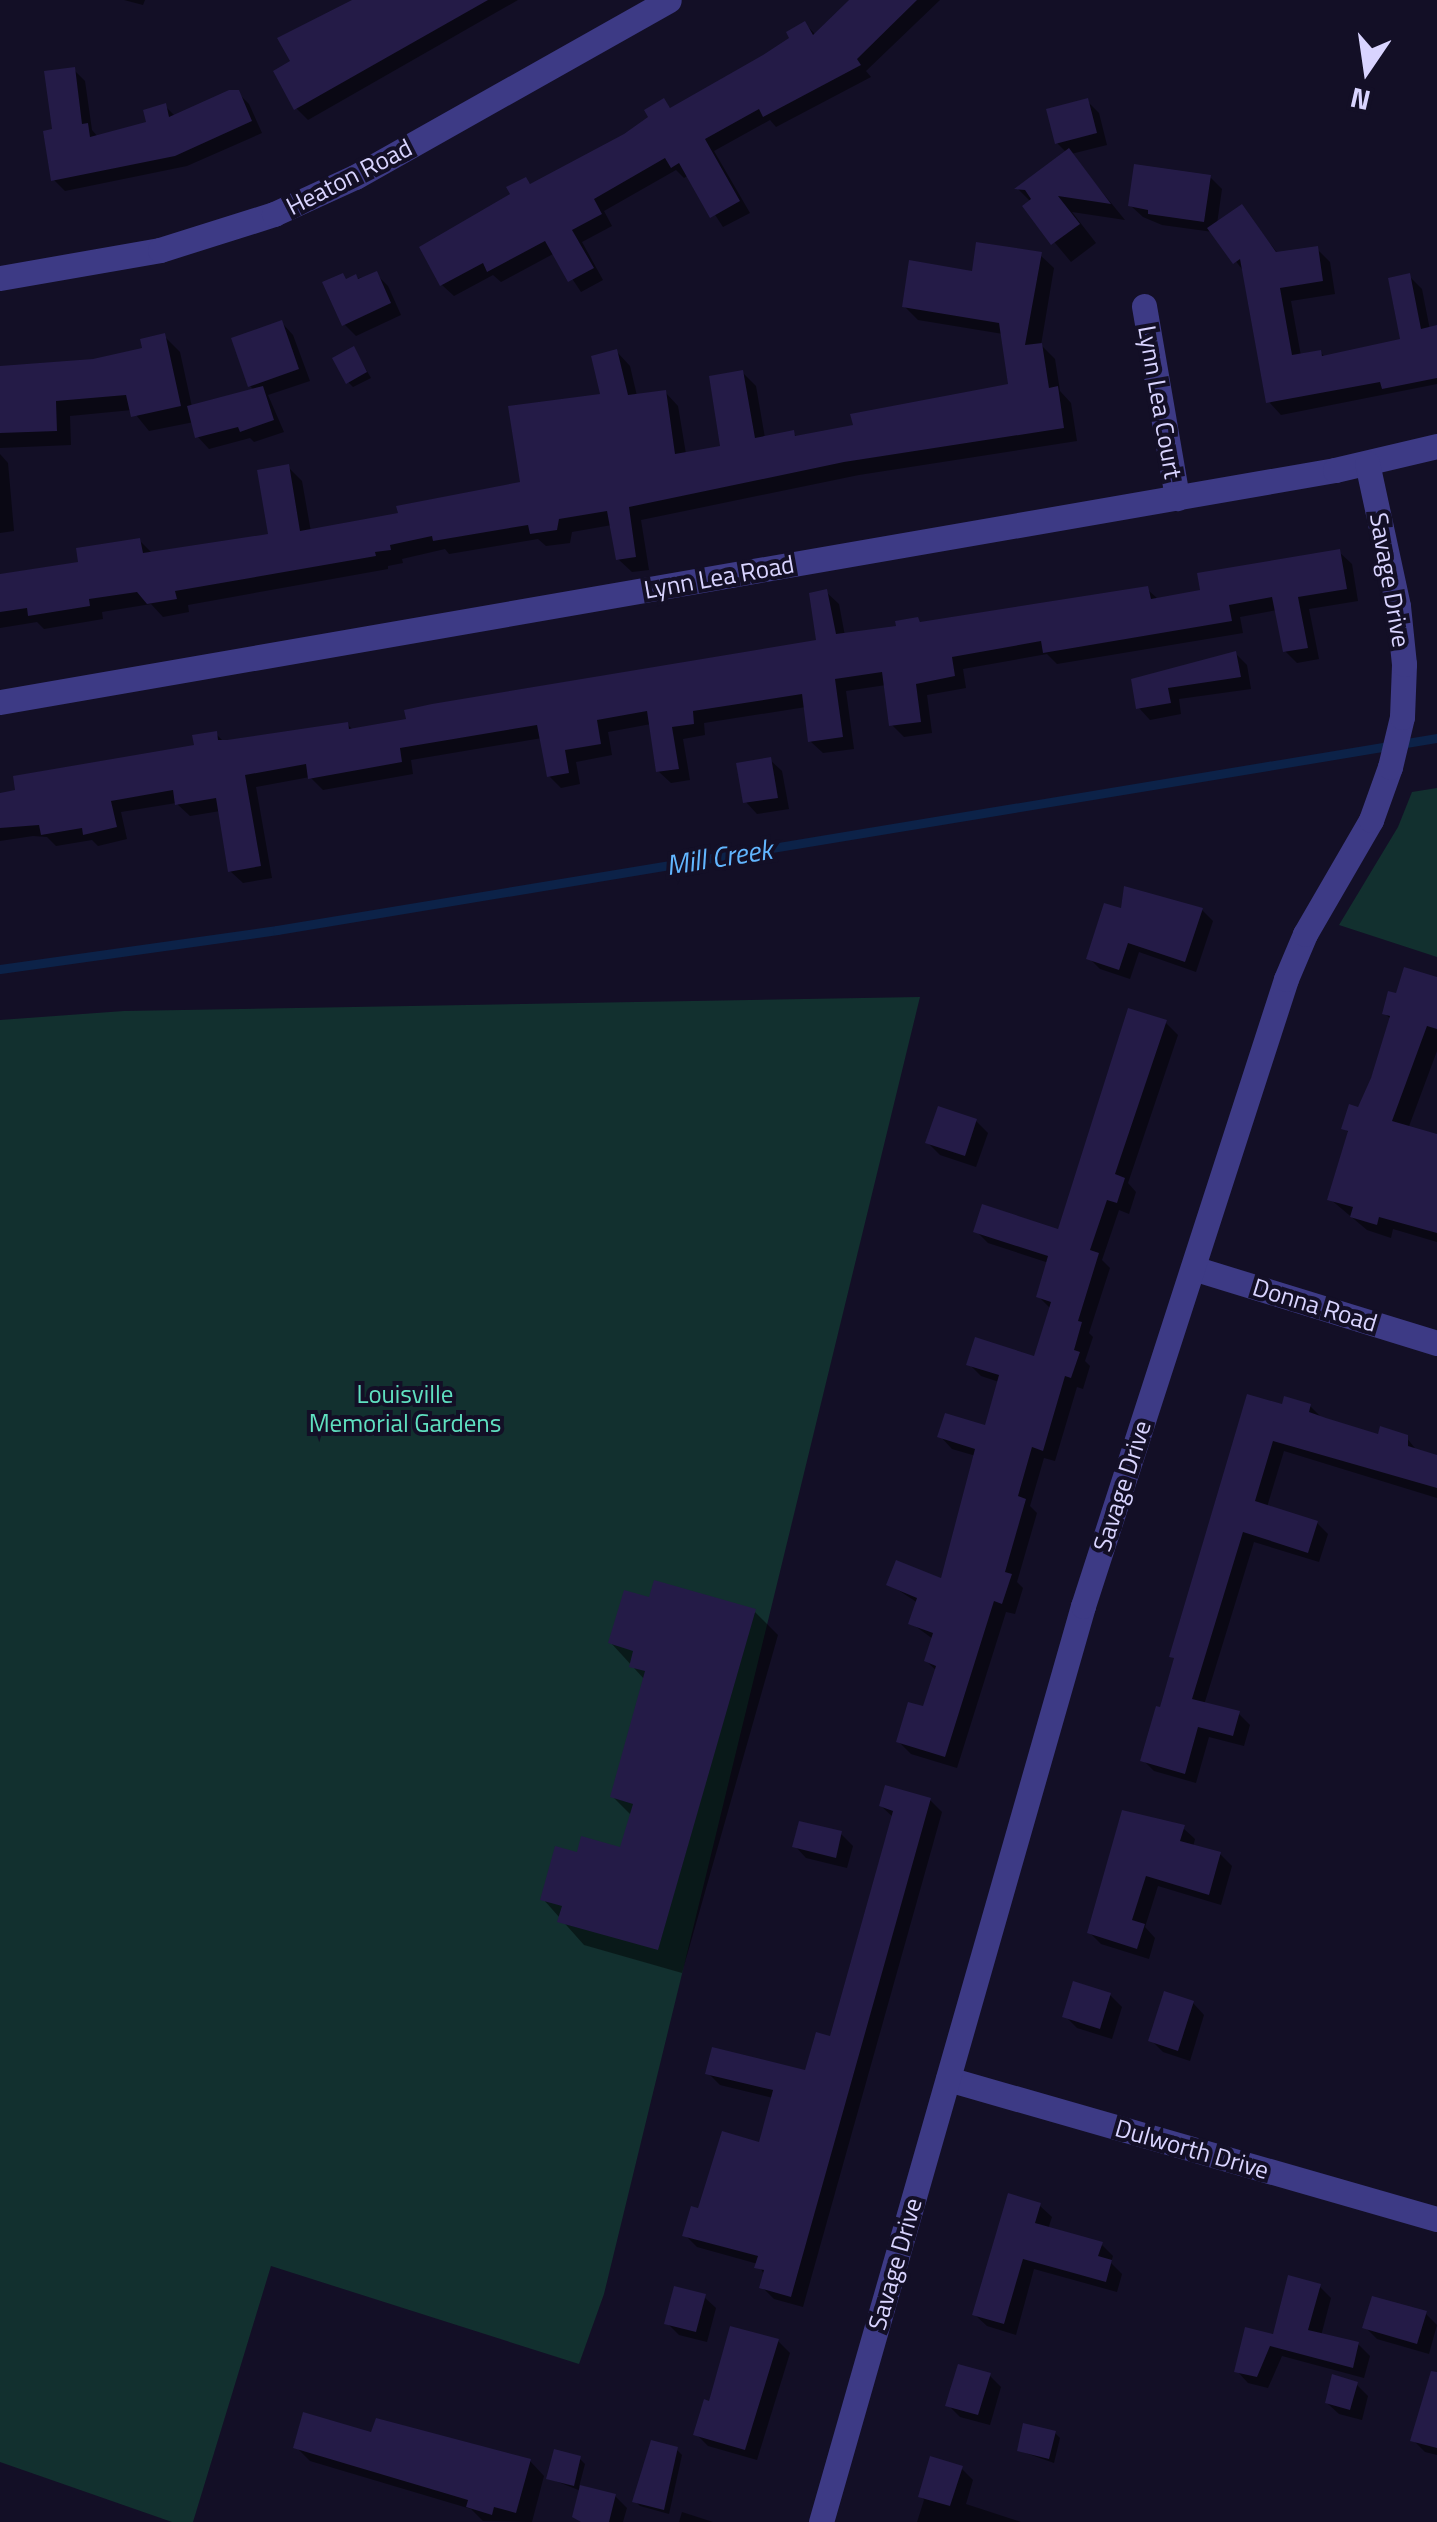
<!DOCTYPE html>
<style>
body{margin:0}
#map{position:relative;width:1437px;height:2522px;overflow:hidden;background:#130f26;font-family:"Titillium Web",sans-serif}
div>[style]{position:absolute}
.green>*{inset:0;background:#12302f}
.shadow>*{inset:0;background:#0007}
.stream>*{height:9px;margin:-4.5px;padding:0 4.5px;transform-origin:4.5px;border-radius:4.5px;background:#0c2248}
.building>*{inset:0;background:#241b47}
.minor>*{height:25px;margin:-12.5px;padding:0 12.5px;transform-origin:12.5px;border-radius:12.5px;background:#3d3a85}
span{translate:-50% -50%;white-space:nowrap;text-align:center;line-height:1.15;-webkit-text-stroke:8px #130f26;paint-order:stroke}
.street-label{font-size:25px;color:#d9d4ff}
.park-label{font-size:25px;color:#5fe0c0}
.water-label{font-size:28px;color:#62b6ff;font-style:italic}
.north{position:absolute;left:1317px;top:20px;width:100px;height:100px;-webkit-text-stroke:8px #130f26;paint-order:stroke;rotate:193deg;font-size:28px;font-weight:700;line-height:40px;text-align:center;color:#d9d4ff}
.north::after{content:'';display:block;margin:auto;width:35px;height:45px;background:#d9d4ff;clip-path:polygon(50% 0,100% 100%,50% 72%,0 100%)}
</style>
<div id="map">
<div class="green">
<div style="clip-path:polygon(1437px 788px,1437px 957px,1339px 925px,1398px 827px,1412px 792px)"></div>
<div style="clip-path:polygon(920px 997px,604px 2294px,579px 2364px,271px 2266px,193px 2522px,172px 2522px,0 2462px,0 1020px,124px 1011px)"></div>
</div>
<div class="shadow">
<div style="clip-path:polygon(124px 0,145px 0,143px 5px)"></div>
<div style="clip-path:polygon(377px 0,518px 0,308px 120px,296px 108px)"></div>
<div style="clip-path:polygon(853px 0,940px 0,866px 71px,871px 77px,776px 127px,770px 120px,714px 151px,750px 213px,723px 227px,689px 175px,684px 178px,676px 170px,604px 211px,612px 226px,582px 242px,603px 280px,581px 292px,555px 253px,501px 282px,493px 275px,454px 296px,442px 285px,422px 248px,513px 195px,526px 180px,532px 186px,625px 136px,651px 118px,663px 101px,672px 110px,792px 39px,805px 24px,816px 35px)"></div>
<div style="clip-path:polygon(74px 70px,85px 81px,92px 130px,99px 138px,149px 124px,165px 106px,176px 117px,238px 93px,249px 104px,262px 133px,187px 166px,65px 191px,54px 180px,55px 131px)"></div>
<div style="clip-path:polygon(1087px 101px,1099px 113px,1107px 145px,1071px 154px,1125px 220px,1072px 212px,1096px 243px,1071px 262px,1025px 207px,1031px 202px,1018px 189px,1067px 153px,1057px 143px)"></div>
<div style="clip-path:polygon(1210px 177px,1222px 189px,1217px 224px,1242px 207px,1279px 255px,1317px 249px,1330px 262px,1335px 294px,1291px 301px,1301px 356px,1320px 352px,1325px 357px,1403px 341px,1409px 276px,1422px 289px,1430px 330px,1437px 328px,1437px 384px,1281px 415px,1269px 402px,1245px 273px,1213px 232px,1162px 225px,1143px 217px,1131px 206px)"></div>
<div style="clip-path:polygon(1040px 255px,1054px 268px,1041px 345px,1055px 359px,1060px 391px,1071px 403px,1077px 441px,859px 475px,641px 520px,649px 570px,632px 572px,618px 559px,612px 525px,572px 532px,570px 543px,546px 546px,538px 539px,449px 554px,445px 549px,402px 559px,403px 563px,388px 566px,388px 569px,188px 605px,189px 612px,163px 617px,151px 604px,102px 612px,103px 619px,44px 629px,37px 622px,0 628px,0 577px,80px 564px,139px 540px,153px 554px,271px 536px,288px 467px,302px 481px,311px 532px,401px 515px,523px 484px,604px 396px,617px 352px,630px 366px,637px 396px,665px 392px,678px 406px,686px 454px,723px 448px,742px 372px,756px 386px,765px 438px,793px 433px,798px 438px,856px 427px,1010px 386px,1003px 334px,918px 320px,904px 306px,974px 273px)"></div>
<div style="clip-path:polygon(376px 274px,388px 286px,401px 315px,356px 336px,344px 324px,347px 281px)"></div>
<div style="clip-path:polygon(282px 323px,293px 335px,310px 381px,268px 395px,284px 432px,254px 442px,250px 438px,209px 449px,198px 437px,194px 422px,149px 431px,132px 410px,70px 416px,71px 445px,0 448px,0 368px,94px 361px,145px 350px,164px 336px,180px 352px,192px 407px,255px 391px,250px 386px)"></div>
<div style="clip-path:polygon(354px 349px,371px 378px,353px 387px,348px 382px)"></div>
<div style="clip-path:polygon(0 454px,8px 463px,14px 531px,0 533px)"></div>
<div style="clip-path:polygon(1339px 552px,1352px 564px,1358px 601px,1309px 609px,1319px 659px,1297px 663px,1285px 651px,1277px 610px,1240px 617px,1243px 633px,1057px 664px,1047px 654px,963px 669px,966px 688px,927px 695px,932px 733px,904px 737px,892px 725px,886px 685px,846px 691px,854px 749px,823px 753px,810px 741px,806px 707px,704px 723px,705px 735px,683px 739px,690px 780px,671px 783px,658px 771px,651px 724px,608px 732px,612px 755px,576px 762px,580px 784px,561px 788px,549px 776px,542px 738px,411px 760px,413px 774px,323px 790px,310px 777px,256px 787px,272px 878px,243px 883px,230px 871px,220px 811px,190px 816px,176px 803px,121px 812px,127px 839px,98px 846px,92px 840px,56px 846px,47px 837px,33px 836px,0 841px,0 795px,196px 747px,216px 734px,225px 743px,347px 724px,354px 731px,818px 642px,826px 592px,839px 604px,845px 636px,899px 628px,918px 619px,922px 624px,1147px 589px,1159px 600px,1203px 592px)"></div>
<div style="clip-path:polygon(1236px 654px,1247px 665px,1251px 689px,1179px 699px,1181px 714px,1150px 720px,1139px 708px,1134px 681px)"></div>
<div style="clip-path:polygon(770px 760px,782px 771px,789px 809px,757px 814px,746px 802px)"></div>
<div style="clip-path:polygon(1202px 910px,1213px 921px,1196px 972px,1139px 952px,1130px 979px,1100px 969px,1089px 958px,1123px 911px)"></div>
<div style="clip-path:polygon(1437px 980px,1437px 1051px,1408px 1129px,1437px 1137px,1437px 1242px,1393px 1229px,1391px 1238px,1367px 1230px,1330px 1199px,1350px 1134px,1344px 1128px,1360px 1110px,1392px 1020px,1384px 1013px)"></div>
<div style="clip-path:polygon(1165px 1022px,1178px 1035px,1128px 1183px,1136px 1192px,1129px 1214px,1119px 1210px,1102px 1260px,1110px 1268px,1089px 1333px,1093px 1337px,1085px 1361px,1090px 1366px,1083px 1389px,1077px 1387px,1055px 1461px,1044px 1458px,1030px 1506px,1037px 1513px,1017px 1582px,1023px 1588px,1015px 1614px,1006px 1612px,957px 1768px,911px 1754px,899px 1742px,924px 1710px,937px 1671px,926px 1661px,933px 1639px,911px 1623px,918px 1603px,889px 1584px,943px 1581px,976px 1456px,952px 1449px,940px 1436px,986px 1428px,999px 1382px,981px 1376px,969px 1364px,1036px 1359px,1051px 1309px,1038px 1296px,1049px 1263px,988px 1243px,976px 1231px,1059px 1232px)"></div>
<div style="clip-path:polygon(976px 1121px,988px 1133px,976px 1167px,940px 1155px,928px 1143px)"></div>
<div style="clip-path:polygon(1310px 1406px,1321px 1417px,1379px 1437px,1406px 1437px,1418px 1452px,1437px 1457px,1437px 1498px,1284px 1451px,1267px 1507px,1317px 1523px,1328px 1534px,1319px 1562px,1254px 1542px,1204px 1705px,1239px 1714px,1250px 1725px,1244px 1746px,1209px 1737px,1196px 1783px,1154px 1771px,1143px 1760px,1284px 1407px)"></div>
<div style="clip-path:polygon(650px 1601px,754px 1611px,778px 1635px,682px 1973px,584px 1945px,543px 1899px,622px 1850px,632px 1816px,612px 1796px,645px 1680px,611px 1643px)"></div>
<div style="clip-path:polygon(930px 1800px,942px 1812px,803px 2307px,774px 2299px,762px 2287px,765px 2276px,758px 2264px,697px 2247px,685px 2235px,700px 2211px,760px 2145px,773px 2098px,720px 2085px,708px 2073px,807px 2073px,832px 2039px,894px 1818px,881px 1806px)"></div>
<div style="clip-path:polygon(1183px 1828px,1195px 1839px,1193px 1847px,1220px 1854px,1232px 1866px,1221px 1905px,1158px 1886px,1145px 1927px,1155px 1938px,1149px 1959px,1101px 1944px,1090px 1933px)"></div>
<div style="clip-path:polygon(841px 1834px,853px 1846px,847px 1868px,806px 1858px,795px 1846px)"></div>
<div style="clip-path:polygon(1110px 1995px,1122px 2007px,1112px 2039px,1077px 2028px,1065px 2016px)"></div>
<div style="clip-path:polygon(1193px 2003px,1204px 2015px,1190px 2061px,1163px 2052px,1151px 2040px)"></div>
<div style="clip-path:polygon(1040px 2206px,1052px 2217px,1048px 2229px,1101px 2244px,1113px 2256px,1111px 2263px,1122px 2274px,1117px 2292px,1034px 2269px,1016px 2335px,987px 2326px,975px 2315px)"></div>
<div style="clip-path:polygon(1319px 2286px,1331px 2298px,1321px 2336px,1358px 2344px,1370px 2356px,1364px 2378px,1282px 2356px,1268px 2388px,1248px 2383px,1237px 2371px)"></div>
<div style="clip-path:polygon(704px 2297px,716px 2308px,707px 2342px,679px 2335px,667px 2323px)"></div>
<div style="clip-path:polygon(1425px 2313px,1437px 2325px,1429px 2354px,1377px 2339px,1365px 2327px)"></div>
<div style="clip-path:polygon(778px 2341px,790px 2353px,757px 2460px,708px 2446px,696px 2434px,711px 2404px)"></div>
<div style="clip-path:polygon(989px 2375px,1001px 2387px,990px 2425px,960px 2417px,948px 2405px)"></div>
<div style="clip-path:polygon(1356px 2384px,1368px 2396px,1362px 2420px,1339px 2414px,1327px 2403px)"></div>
<div style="clip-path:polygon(1437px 2415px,1437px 2455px,1425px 2452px,1413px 2440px)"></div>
<div style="clip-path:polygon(1055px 2433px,1060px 2438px,1054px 2463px,1020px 2451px)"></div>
<div style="clip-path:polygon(373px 2435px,530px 2461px,544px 2476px,532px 2522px,483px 2521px,471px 2509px,310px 2461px,296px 2447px)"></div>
<div style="clip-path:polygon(677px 2450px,682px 2455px,669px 2514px,640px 2506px,635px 2501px)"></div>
<div style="clip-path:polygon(580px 2459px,585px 2464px,579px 2487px,615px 2496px,627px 2508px,623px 2522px,581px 2522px,581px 2491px,548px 2478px)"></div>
<div style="clip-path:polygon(961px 2468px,973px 2480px,966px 2504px,1021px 2522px,917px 2522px,924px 2500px,921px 2496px)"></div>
<div style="clip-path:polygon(682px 2512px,713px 2522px,679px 2522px)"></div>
</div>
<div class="stream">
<div style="left:0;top:969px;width:280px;rotate:-8deg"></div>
<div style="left:277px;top:930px;width:1176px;rotate:-9.4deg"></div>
</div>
<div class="building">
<div style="clip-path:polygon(352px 0,488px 0,294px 110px,273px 71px,290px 61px,277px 38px)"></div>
<div style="clip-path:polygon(849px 0,917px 0,857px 59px,861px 65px,763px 117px,759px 109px,705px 139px,740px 201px,710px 218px,679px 163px,671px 168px,665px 158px,594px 199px,602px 214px,572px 230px,594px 268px,568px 282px,545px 241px,487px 272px,483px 263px,440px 286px,419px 247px,510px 194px,506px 187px,526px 177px,530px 184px,624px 134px,648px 117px,644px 110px,664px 98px,670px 108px,763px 55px,789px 38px,786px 32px,805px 21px,813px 35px)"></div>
<div style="clip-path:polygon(75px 67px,82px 124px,88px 123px,90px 137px,146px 122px,143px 110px,166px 103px,169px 117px,229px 90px,239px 90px,252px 121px,175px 156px,51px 181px,43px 131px,52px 129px,44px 71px)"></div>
<div style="clip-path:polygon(1088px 98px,1097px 133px,1055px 144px,1046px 109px)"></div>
<div style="clip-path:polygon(1069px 148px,1111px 204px,1058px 196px,1080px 224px,1051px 245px,1022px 206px,1031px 199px,1025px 190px,1014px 189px)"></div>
<div style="clip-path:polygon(1134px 164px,1211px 175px,1204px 222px,1148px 214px,1148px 210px,1128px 206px)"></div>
<div style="clip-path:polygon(1242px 204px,1276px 252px,1318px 246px,1323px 281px,1280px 288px,1292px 355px,1321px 350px,1322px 356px,1400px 339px,1388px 278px,1410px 273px,1421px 329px,1437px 325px,1437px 378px,1382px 389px,1380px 382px,1266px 403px,1240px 259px,1233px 264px,1207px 228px)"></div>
<div style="clip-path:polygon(976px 242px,1042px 252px,1025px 345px,1042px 343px,1049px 388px,1058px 386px,1064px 428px,844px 462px,629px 507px,636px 557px,616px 560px,607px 511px,559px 519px,557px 530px,530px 534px,528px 525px,433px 541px,432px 536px,390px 545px,391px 550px,375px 552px,376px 556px,175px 591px,177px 599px,147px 604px,137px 592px,89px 599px,90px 606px,28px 616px,27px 608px,0 612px,0 574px,78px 562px,76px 548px,140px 538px,143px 553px,268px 534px,257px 470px,289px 464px,300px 531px,398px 513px,396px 506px,520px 482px,508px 406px,600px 394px,591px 356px,617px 349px,628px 395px,666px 390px,675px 454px,720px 446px,709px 376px,743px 370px,755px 438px,794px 430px,795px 436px,853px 425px,850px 414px,1008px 384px,999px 323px,902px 307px,909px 260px,972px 271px)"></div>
<div style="clip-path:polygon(377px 271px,391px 303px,342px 326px,322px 282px,343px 273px,346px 279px,356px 274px,358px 279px)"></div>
<div style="clip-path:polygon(282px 320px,299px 369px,248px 387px,231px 338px)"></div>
<div style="clip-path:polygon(165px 333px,181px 406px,131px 417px,126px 395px,56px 401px,57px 431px,0 433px,0 366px,93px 359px,142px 348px,140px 339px)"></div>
<div style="clip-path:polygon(354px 346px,367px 372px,346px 384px,332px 358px)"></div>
<div style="clip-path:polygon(263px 386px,274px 420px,240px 432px,238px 427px,195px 438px,187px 406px)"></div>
<div style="clip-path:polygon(1340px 549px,1347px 589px,1298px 597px,1308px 648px,1283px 652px,1272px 597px,1229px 605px,1232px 621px,1043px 653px,1041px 641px,952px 657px,955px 676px,916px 684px,921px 722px,889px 726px,882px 672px,835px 679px,843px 737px,808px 742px,802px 694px,693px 711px,694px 724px,672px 727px,679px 769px,656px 772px,647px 711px,597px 720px,601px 744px,565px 750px,569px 773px,547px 777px,537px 725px,400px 748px,402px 762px,308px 779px,306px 764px,245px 775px,261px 866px,228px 872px,216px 798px,175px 805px,173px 790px,111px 801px,117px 827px,83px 835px,82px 828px,41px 835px,39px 825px,0 828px,0 793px,15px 790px,13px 776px,194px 745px,192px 735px,217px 731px,218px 740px,227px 740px,348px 722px,349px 729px,406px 719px,404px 710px,432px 704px,816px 640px,809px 593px,827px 589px,836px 634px,896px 626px,895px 621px,918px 617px,920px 622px,1148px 586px,1151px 599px,1200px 590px,1197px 573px)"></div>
<div style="clip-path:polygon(1236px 651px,1241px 677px,1168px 688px,1171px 703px,1136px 709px,1131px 679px)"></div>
<div style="clip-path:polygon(771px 757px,778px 798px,743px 803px,736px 763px)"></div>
<div style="clip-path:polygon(1124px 886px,1203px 908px,1185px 962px,1128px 943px,1119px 970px,1086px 959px,1104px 903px,1121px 908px)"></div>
<div style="clip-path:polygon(1404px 967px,1437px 977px,1437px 1029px,1427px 1026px,1392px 1121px,1437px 1134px,1437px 1233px,1379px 1217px,1377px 1225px,1350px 1217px,1353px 1207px,1327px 1200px,1348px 1131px,1341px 1129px,1349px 1104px,1358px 1107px,1371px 1078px,1390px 1016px,1382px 1014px,1388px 991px,1396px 993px)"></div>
<div style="clip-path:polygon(1128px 1008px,1167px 1020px,1115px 1174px,1125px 1178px,1117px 1203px,1107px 1200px,1090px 1250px,1099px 1253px,1078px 1321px,1082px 1322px,1074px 1350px,1080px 1352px,1071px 1378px,1065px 1376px,1043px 1451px,1032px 1447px,1018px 1496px,1026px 1499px,1005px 1572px,1012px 1574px,1002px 1604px,994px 1601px,945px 1757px,896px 1742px,908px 1702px,923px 1706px,936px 1666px,924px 1661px,933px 1633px,908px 1624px,917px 1598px,886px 1585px,896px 1560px,941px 1578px,975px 1449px,937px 1437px,945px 1413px,985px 1425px,999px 1375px,966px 1365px,975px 1337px,1034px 1356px,1051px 1302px,1036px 1297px,1048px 1256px,973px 1232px,982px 1204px,1058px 1229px)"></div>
<div style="clip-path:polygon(938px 1106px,977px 1119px,965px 1156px,925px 1143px)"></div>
<div style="clip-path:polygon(1247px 1394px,1282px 1404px,1284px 1396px,1311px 1404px,1309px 1412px,1326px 1418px,1378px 1434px,1380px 1426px,1408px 1435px,1408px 1446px,1437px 1455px,1437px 1488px,1273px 1441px,1255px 1501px,1318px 1521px,1308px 1553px,1243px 1532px,1192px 1699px,1240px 1711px,1233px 1736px,1198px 1727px,1185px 1774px,1140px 1761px,1156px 1706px,1160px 1707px,1174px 1658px,1169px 1657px)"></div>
<div style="clip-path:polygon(654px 1580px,756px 1609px,658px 1950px,557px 1922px,562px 1906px,540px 1900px,555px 1846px,577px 1852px,581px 1836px,620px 1847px,633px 1804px,610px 1797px,645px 1671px,629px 1667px,633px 1651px,608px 1643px,624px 1590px,649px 1597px)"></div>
<div style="clip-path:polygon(885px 1785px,931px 1798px,791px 2297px,759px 2288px,764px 2270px,754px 2268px,758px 2256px,682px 2236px,691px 2206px,698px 2208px,722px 2131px,759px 2142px,773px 2090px,705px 2074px,712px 2047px,805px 2070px,816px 2032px,830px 2036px,893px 1811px,879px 1806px)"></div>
<div style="clip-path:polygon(1122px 1810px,1185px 1825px,1180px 1841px,1221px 1852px,1209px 1895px,1146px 1876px,1132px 1920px,1145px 1924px,1137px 1949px,1087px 1933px)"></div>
<div style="clip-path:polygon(799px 1821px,842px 1831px,836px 1858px,792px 1847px)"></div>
<div style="clip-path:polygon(1073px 1981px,1111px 1993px,1100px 2029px,1062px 2017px)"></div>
<div style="clip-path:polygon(1164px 1991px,1194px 2001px,1178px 2051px,1148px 2041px)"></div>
<div style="clip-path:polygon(1008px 2193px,1041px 2203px,1035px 2223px,1103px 2242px,1098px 2256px,1112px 2260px,1106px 2282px,1023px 2259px,1004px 2324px,972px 2315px)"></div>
<div style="clip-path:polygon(1288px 2275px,1321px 2284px,1308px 2330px,1359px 2342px,1353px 2368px,1270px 2346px,1257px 2377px,1234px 2372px,1245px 2327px,1273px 2334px)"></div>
<div style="clip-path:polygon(674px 2286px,706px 2294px,696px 2332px,664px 2324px)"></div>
<div style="clip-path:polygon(1372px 2296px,1427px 2311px,1417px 2344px,1362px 2328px)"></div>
<div style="clip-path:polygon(730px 2326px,779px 2339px,745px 2450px,693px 2435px,704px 2399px,709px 2401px)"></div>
<div style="clip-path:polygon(958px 2364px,991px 2373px,978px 2415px,945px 2406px)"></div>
<div style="clip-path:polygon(1431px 2371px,1437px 2372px,1437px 2448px,1410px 2441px)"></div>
<div style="clip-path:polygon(1332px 2374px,1358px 2382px,1350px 2410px,1325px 2403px)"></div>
<div style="clip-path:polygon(303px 2412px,371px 2432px,376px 2418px,531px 2459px,516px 2513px,494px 2507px,492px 2515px,466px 2507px,468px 2500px,293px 2448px)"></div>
<div style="clip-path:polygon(1023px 2423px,1056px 2431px,1049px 2459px,1017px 2451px)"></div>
<div style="clip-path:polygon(651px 2440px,678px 2447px,664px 2510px,632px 2502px)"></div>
<div style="clip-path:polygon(554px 2449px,581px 2456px,574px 2486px,546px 2479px)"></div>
<div style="clip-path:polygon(930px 2456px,963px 2466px,950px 2506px,918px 2497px)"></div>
<div style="clip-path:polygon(580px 2485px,616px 2494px,609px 2522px,581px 2522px,572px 2517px)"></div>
</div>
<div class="minor">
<div style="left:0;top:278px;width:162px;rotate:-9.9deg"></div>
<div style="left:160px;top:250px;width:120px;rotate:-17.5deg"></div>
<div style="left:274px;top:214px;width:89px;rotate:-24.6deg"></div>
<div style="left:355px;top:177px;width:360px;rotate:-29.4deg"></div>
<div style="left:1144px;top:306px;width:195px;rotate:80.2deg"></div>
<div style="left:0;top:702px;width:1355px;rotate:-9.86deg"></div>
<div style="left:1335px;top:470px;width:105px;rotate:-13.2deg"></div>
<div style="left:1193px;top:1268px;width:255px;rotate:17.1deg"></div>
<div style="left:948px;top:2079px;width:509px;rotate:15.98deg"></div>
<div style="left:821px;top:2522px;width:953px;rotate:-74.04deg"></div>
<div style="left:1083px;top:1606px;width:659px;rotate:-72.06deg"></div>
<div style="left:1286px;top:979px;width:49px;rotate:-67.1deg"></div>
<div style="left:1305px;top:934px;width:132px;rotate:-59.9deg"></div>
<div style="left:1371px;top:820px;width:56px;rotate:-70.3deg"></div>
<div style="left:1390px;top:767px;width:51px;rotate:-76.5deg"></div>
<div style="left:1402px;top:717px;width:53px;rotate:-87.8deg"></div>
<div style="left:1404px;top:664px;width:58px;rotate:-95.9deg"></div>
<div style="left:1398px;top:606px;width:146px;rotate:-102.2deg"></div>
</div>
<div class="street-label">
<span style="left:349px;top:177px;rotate:-27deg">Heaton Road</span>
<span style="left:1160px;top:402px;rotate:80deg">Lynn Lea Court</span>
<span style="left:719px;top:577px;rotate:-10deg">Lynn Lea Road</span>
<span style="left:1390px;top:580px;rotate:80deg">Savage Drive</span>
<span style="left:1315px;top:1305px;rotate:17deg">Donna Road</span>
<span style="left:1122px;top:1486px;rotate:-72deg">Savage Drive</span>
<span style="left:1192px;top:2149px;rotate:16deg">Dulworth Drive</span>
<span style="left:895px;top:2264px;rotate:-74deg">Savage Drive</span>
</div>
<div class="park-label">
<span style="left:405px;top:1409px">Louisville<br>Memorial Gardens</span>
</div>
<div class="water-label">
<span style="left:719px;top:857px;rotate:-9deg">Mill Creek</span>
</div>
<div class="north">N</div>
</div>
